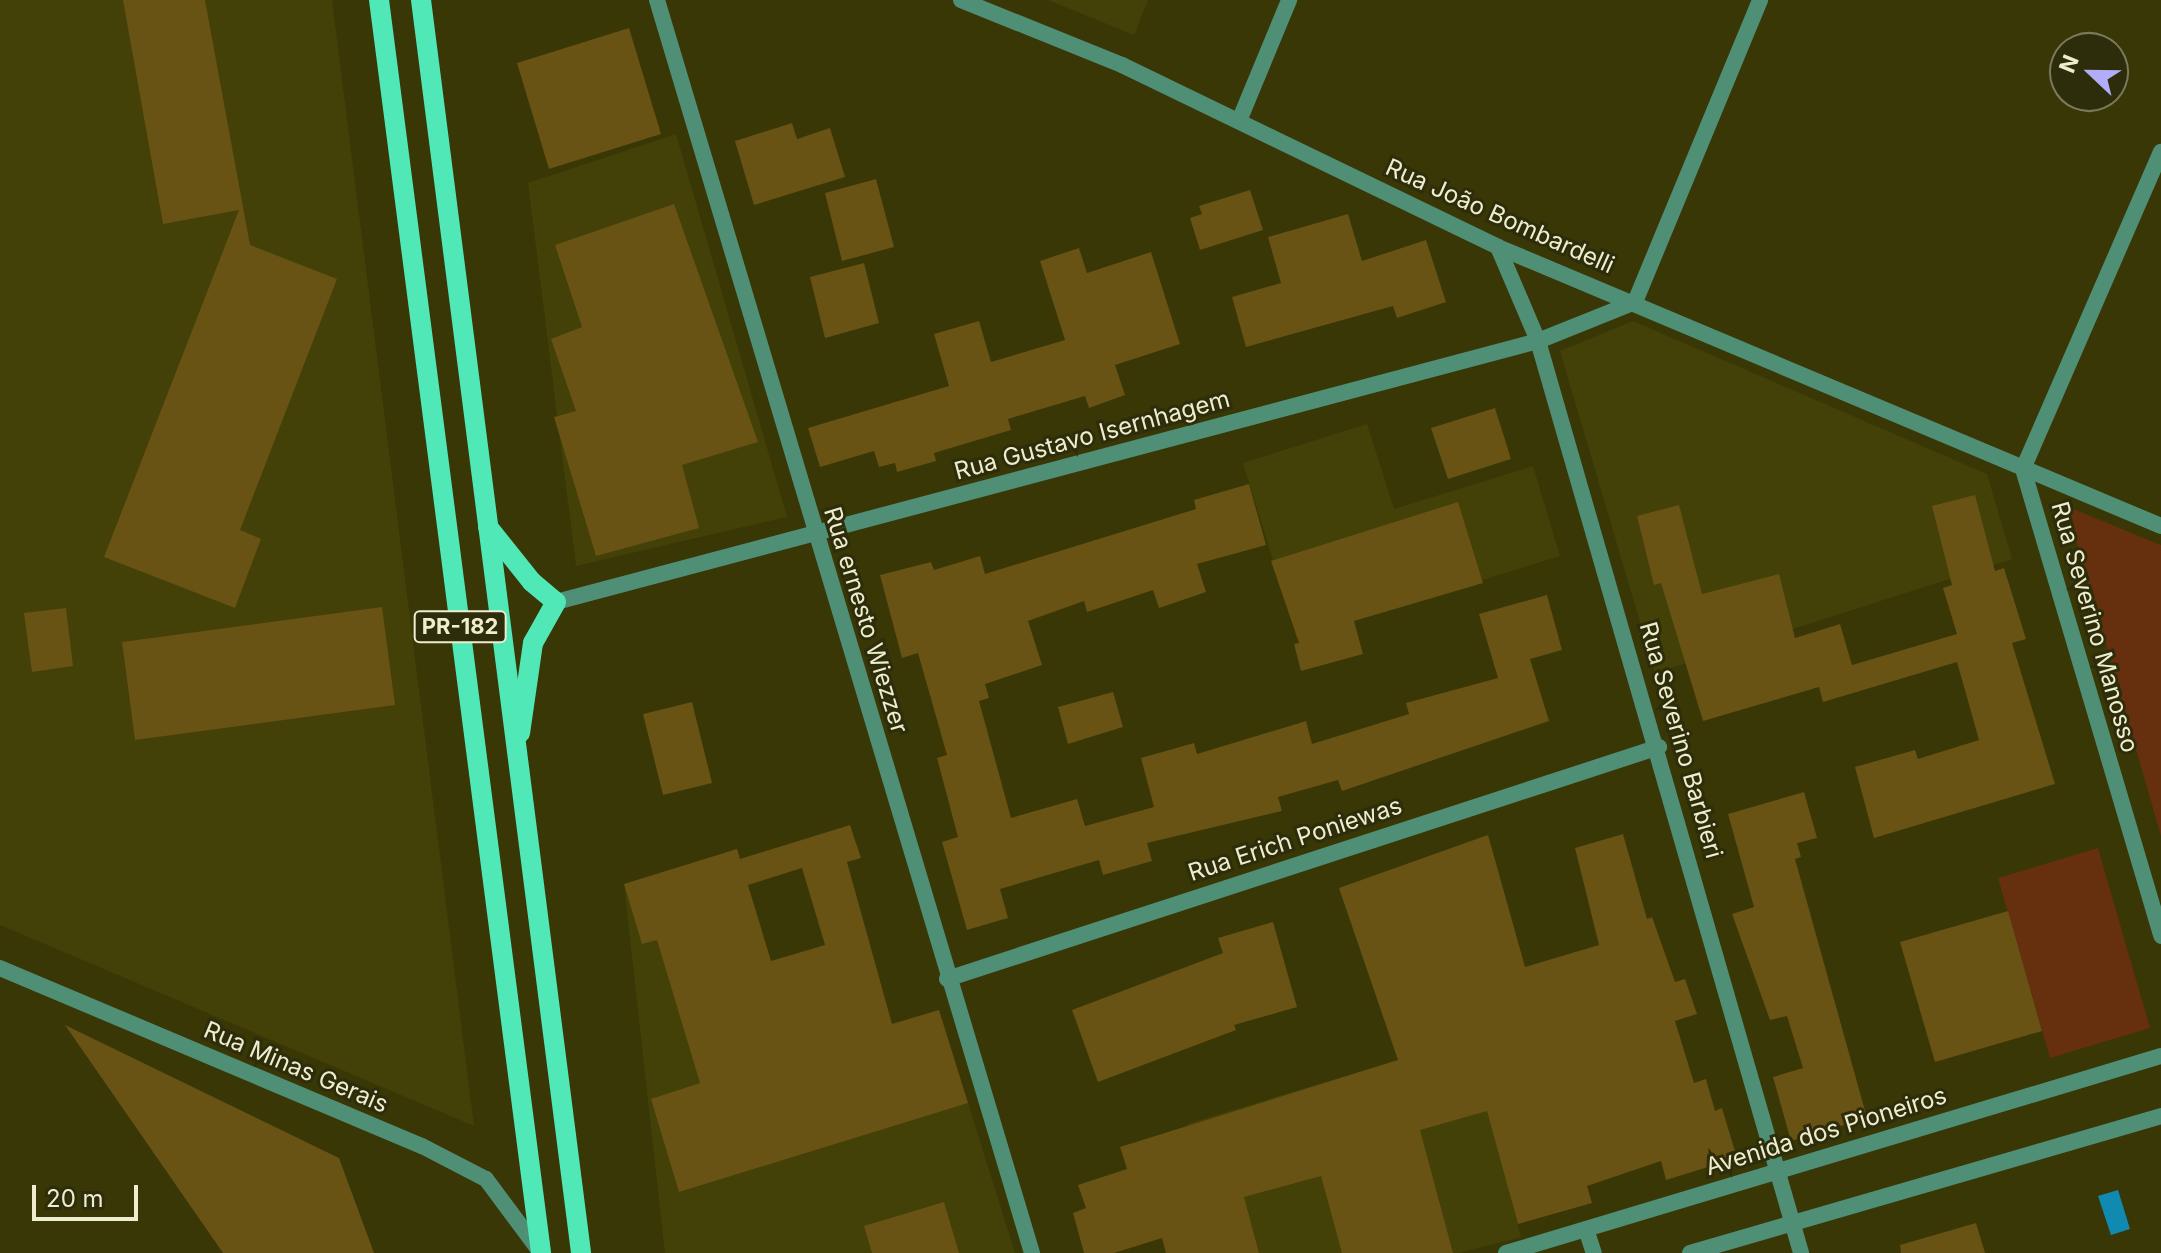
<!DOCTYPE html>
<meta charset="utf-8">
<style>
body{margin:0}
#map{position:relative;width:2161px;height:1253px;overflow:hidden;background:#393706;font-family:Inter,sans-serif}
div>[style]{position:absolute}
.built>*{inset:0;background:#434108}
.green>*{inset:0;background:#662f0e}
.water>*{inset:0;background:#118ab1}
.building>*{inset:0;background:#685214}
.street>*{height:16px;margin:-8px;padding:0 8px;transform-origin:8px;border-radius:8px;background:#4e8f76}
.primary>*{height:20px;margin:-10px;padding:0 10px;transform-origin:10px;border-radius:10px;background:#51e8b7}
span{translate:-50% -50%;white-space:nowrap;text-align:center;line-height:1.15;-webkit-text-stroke:6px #2d2d0c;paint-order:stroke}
.shield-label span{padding:2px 6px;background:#2d2d0c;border:2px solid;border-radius:6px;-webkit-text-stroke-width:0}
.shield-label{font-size:22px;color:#eeeecf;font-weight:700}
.street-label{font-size:24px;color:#eeeecf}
.north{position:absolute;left:2049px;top:32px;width:80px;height:80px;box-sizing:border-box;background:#2d2d0c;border:2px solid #7a7a5a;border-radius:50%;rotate:292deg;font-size:22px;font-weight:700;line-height:32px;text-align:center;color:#eeeecf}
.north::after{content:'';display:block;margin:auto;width:28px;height:36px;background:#b3adf9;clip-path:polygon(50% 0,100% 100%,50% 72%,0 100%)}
.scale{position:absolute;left:32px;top:1185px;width:106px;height:36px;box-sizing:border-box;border:4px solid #eeeecf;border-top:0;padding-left:10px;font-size:24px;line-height:28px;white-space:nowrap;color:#eeeecf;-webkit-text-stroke:6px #2d2d0c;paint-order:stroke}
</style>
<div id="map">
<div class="built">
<div style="clip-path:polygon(0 0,332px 0,474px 1126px,0 925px)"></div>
<div style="clip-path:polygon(1048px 0,1148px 0,1134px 35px)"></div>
<div style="clip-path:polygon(676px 134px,787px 517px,576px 566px,528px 183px)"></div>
<div style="clip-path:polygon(1633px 321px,1987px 474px,2012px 559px,1655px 673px,1560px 351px)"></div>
<div style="clip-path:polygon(1367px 424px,1394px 509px,1533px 466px,1560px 556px,1297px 638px,1243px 463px)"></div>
<div style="clip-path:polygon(1488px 835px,1540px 1021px,1472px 1049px,1521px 1237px,1459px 1253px,1221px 1253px,1187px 1124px,1398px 1060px,1339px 888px)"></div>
<div style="clip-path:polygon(737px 849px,796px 1053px,939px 1010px,1015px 1253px,665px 1253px,624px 884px)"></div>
</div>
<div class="green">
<div style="clip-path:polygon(2066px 506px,2161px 545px,2161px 836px)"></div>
<div style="clip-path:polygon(2098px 848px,2150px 1028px,2050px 1058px,1998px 878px)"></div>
</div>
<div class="water">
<div style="clip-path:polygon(2118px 1190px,2130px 1229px,2111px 1235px,2098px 1196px)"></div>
</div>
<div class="building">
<div style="clip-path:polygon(123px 0,205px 0,250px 245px,337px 279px,240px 530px,261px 539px,235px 608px,104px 557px,239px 210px,163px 224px)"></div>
<div style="clip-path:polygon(629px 28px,661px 134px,549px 169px,517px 63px)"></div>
<div style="clip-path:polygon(792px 123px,797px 139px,830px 128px,845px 177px,754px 205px,735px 141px)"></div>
<div style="clip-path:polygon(876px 179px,894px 247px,842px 261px,825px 193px)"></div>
<div style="clip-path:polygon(1250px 190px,1263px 230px,1200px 250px,1190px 218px,1202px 214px,1199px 206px)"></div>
<div style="clip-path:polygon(674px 204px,758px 442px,682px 465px,699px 528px,596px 556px,554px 417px,576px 411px,551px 339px,582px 327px,555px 245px)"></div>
<div style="clip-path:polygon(1348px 214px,1362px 261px,1426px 240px,1446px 302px,1397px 318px,1393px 306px,1246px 347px,1232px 297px,1281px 283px,1268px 237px)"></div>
<div style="clip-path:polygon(1079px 248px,1087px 273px,1151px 252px,1180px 344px,1115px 365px,1125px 395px,1089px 408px,1085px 396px,1008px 419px,1011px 430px,934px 453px,936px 461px,897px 472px,895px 463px,879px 467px,874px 451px,820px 467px,808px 428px,949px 386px,934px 334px,979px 321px,991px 362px,1065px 340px,1040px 261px)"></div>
<div style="clip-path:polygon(864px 263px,879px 323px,825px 338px,810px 277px)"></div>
<div style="clip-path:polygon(1495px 408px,1511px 459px,1448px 479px,1431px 428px)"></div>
<div style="clip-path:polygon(1249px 484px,1266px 545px,1197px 564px,1206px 592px,1159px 608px,1153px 590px,1087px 612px,1084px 601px,1028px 621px,1042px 665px,985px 684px,989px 698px,979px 701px,1011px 818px,1077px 799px,1085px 826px,1154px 807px,1141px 758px,1194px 743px,1197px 754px,1306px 721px,1312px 744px,1409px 714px,1406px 703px,1498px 678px,1479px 614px,1547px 595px,1562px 650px,1530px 659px,1549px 721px,1342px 791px,1338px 780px,1278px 797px,1282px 811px,1147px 843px,1152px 861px,1103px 875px,1099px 860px,1000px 889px,1008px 918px,967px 930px,942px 842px,958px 837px,937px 758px,947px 755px,918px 653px,902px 658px,880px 575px,931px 562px,934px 570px,980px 556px,985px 574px,1196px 509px,1194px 500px)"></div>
<div style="clip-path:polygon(1975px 495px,1995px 571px,2004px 568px,2026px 639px,2012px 643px,2055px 784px,1874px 838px,1855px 767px,1915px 750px,1918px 759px,1979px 740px,1957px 662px,1823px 702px,1819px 687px,1703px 721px,1661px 583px,1654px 585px,1637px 516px,1679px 505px,1702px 594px,1779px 574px,1795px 638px,1840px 624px,1852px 665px,1957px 634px,1943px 588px,1952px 585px,1932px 506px)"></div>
<div style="clip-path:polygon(1458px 502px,1483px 583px,1354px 621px,1363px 654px,1301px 671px,1294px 644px,1299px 643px,1271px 561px)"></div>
<div style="clip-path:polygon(382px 607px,395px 705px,135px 740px,122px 642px)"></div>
<div style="clip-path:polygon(66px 608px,73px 666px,32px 672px,24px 613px)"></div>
<div style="clip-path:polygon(1113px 692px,1123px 727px,1068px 744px,1058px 707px)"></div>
<div style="clip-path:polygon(692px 702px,712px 783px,663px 795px,643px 714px)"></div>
<div style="clip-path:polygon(1804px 792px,1817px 838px,1797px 843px,1801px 857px,1795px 859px,1867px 1118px,1791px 1141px,1773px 1077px,1803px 1068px,1787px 1016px,1770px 1020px,1732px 914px,1754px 907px,1728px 814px)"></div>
<div style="clip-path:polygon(evenodd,850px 825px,861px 858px,847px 862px,892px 1024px,939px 1010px,968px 1103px,679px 1192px,651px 1099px,700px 1083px,657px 940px,642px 944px,624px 884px,737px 849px,740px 859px,850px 825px,802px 868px,825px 945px,771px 961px,748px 885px,802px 868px)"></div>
<div style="clip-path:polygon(1623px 834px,1647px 919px,1652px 917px,1675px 982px,1685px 979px,1697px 1014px,1675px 1021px,1694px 1083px,1706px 1079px,1715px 1111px,1722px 1108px,1737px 1158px,1666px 1180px,1661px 1161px,1587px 1186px,1592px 1203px,1518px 1224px,1487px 1111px,1420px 1130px,1453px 1253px,1342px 1253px,1321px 1176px,1244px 1197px,1259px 1253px,1166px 1253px,1162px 1238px,1114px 1253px,1084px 1253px,1073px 1213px,1086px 1208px,1078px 1185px,1127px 1169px,1120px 1147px,1398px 1060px,1339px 888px,1488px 835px,1525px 967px,1599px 945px,1575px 848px)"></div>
<div style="clip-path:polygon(2008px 911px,2042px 1031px,1935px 1062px,1900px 942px)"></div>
<div style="clip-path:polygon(1273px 922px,1297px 1007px,1234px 1025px,1236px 1030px,1098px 1082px,1072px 1010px,1223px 953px,1218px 938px)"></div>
<div style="clip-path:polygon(65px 1025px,339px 1158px,374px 1253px,223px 1253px)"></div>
<div style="clip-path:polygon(944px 1202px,959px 1253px,872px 1253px,864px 1226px)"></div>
<div style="clip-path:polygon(1976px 1223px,1985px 1253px,1901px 1253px,1900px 1245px)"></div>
</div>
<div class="street">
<div style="left:657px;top:0;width:1308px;rotate:73.34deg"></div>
<div style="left:961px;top:0;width:174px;rotate:22deg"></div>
<div style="left:1122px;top:65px;width:418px;rotate:25.8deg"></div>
<div style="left:1498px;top:247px;width:719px;rotate:22.82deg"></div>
<div style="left:1239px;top:121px;width:131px;rotate:-67.5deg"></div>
<div style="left:1498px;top:247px;width:102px;rotate:66.9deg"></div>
<div style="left:1538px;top:341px;width:949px;rotate:73.91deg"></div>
<div style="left:2023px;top:469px;width:487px;rotate:73.5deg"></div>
<div style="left:2023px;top:469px;width:346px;rotate:-66.5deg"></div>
<div style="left:556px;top:602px;width:1016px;rotate:-14.88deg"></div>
<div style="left:1538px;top:341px;width:105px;rotate:-21.9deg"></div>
<div style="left:1635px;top:302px;width:327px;rotate:-67.5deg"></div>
<div style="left:0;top:968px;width:458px;rotate:22.9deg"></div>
<div style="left:422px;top:1146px;width:72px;rotate:27.3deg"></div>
<div style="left:486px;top:1179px;width:92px;rotate:53.4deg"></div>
<div style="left:947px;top:979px;width:749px;rotate:-18.05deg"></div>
<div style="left:1586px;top:1229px;width:25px;rotate:72deg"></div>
<div style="left:1506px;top:1253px;width:684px;rotate:-16.74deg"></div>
<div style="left:1690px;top:1253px;width:491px;rotate:-16.2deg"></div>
</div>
<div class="primary">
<div style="left:379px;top:0;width:1263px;rotate:82.63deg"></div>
<div style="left:421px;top:0;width:1263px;rotate:82.72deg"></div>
<div style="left:488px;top:527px;width:70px;rotate:51.3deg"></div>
<div style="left:532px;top:582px;width:31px;rotate:40deg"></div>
<div style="left:556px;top:602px;width:47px;rotate:119.3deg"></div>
<div style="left:533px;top:643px;width:91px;rotate:98.2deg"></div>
</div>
<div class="shield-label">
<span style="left:460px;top:627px">PR-182</span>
</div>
<div class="street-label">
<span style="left:1500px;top:216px;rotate:24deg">Rua João Bombardelli</span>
<span style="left:1092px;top:435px;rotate:-15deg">Rua Gustavo Isernhagem</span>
<span style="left:866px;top:620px;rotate:73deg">Rua ernesto Wiezzer</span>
<span style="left:2095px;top:627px;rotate:74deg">Rua Severino Manosso</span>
<span style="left:1681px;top:740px;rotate:74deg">Rua Severino Barbieri</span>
<span style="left:1295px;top:839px;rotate:-18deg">Rua Erich Poniewas</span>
<span style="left:296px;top:1067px;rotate:23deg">Rua Minas Gerais</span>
<span style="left:1826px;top:1131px;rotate:-17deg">Avenida dos Pioneiros</span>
</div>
<div class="north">N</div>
<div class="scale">20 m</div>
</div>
